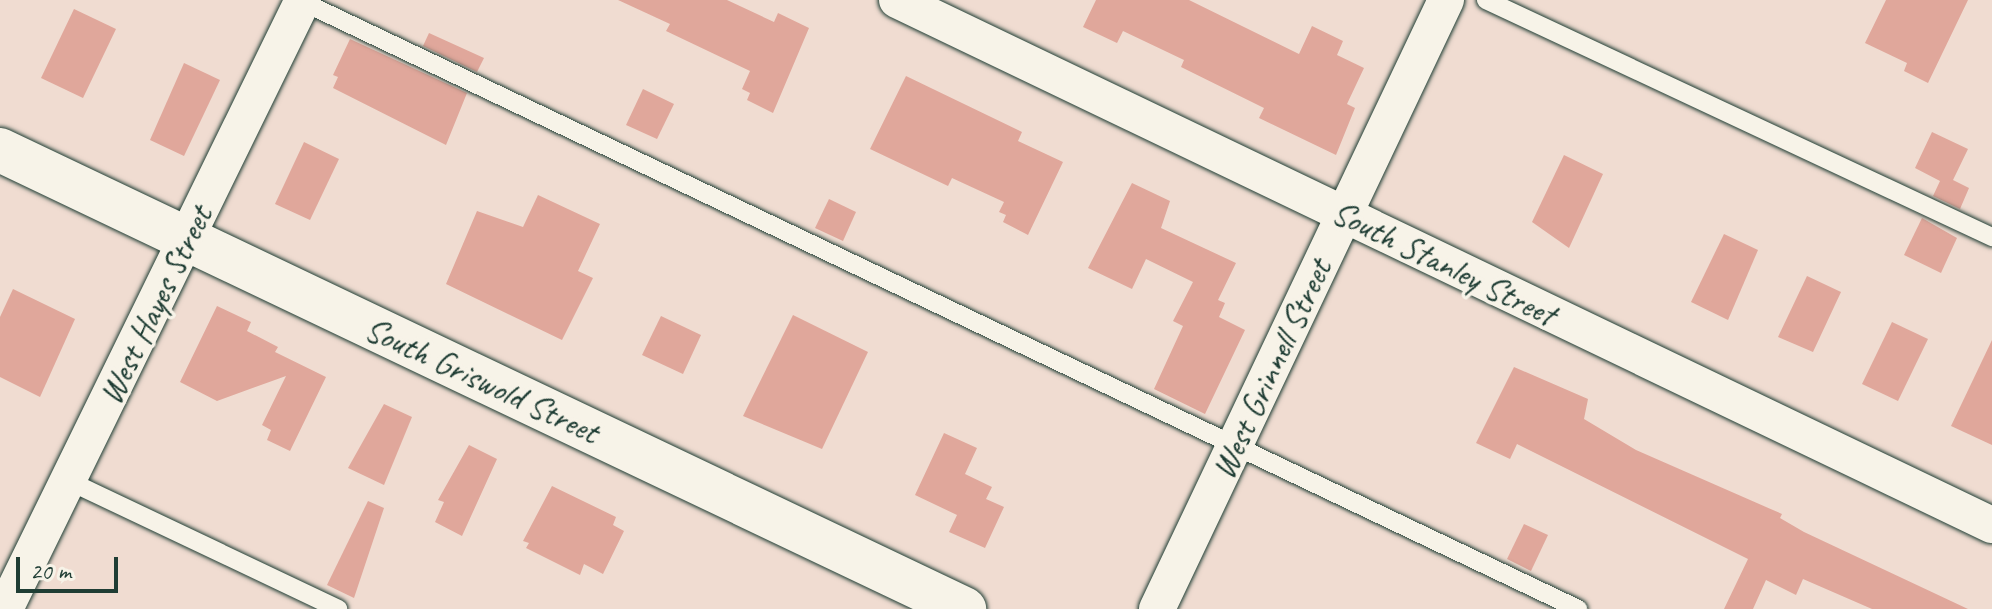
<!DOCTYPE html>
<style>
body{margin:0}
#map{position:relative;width:1992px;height:609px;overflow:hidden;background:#f0dcd1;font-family:Caveat,sans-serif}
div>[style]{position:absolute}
.building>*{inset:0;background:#e0a79b}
.roads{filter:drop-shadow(0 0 2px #1f3d34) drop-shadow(0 0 2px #1f3d34)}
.lane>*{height:18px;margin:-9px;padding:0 9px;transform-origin:9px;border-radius:9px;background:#f7f3e8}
.street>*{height:36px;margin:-18px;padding:0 18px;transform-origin:18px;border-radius:18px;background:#f7f3e8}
.secondary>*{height:44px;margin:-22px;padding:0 22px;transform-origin:22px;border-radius:22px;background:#f7f3e8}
span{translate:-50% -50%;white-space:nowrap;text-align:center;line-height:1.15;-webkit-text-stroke:7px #f7f3e8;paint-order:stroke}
.street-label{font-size:34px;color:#1f3d34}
.scale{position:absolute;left:16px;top:557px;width:102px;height:36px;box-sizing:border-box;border:4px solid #1f3d34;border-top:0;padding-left:10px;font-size:24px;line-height:28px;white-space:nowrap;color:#1f3d34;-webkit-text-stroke:6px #f7f3e8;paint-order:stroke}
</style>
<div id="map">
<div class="building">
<div style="clip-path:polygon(618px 0,727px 0,774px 22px,778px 13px,809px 28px,773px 113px,747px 100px,750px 93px,742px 89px,750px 71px,666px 31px,670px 24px)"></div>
<div style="clip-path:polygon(1096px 0,1189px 0,1299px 54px,1312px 26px,1343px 41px,1337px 55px,1364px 68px,1347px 104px,1355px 108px,1336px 155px,1259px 118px,1264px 108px,1181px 67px,1184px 60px,1123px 31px,1117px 43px,1083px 27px)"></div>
<div style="clip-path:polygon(1886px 0,1968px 0,1928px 83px,1904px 71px,1907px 63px,1865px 43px)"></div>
<div style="clip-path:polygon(74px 9px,116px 29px,83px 98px,41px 78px)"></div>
<div style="clip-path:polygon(429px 33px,484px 58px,477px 72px,423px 46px)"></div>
<div style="clip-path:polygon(350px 39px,467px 93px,446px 145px,333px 88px,338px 77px,333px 75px)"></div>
<div style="clip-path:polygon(184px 63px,220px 80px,184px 156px,150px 140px)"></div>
<div style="clip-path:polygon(906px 76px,1022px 132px,1018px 141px,1063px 162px,1028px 235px,1003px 222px,1006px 215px,999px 212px,1004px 202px,952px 178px,948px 186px,870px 149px)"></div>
<div style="clip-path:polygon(643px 89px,674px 104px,657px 139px,626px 125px)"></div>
<div style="clip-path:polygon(1932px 132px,1968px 149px,1953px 180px,1969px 188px,1960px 209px,1933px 196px,1940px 181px,1915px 168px)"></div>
<div style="clip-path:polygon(304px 142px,339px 159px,310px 220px,275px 204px)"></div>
<div style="clip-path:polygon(1564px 155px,1603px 174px,1569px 248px,1532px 222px)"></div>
<div style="clip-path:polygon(1132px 183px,1170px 201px,1161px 228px,1236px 263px,1218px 300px,1225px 303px,1219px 317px,1245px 330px,1205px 414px,1154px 389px,1183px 326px,1173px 321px,1193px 282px,1146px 259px,1132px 289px,1088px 268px)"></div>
<div style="clip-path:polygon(538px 195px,600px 224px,578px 271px,593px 278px,562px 340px,446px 284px,477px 211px,523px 227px)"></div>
<div style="clip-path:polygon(829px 199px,856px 212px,843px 241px,815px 228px)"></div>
<div style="clip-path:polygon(1922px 218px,1957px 238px,1941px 273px,1904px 255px)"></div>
<div style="clip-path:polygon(1724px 234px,1758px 250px,1728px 320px,1691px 302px)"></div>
<div style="clip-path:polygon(1807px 276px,1841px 292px,1813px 352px,1778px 337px)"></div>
<div style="clip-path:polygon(13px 289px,75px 319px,40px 397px,0 377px,0 317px)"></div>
<div style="clip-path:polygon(217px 306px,251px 322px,247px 331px,278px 347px,275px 352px,326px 377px,290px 451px,267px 440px,271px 430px,262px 425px,286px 376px,217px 401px,180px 382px)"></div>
<div style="clip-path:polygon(793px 315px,868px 352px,822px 449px,743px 416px)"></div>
<div style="clip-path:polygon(661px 316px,701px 335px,683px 374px,642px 355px)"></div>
<div style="clip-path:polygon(1892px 322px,1928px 339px,1898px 401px,1862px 384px)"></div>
<div style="clip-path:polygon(1992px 340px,1992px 445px,1951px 426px)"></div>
<div style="clip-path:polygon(1514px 367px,1588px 399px,1584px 419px,1636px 450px,1782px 514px,1780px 518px,1804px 532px,1968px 609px,1872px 609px,1803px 579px,1796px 595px,1766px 580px,1753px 609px,1724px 609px,1748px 559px,1517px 444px,1510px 459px,1476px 443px)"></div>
<div style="clip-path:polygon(384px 404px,412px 417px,384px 485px,348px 468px)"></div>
<div style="clip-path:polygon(944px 433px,977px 448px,965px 474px,992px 487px,986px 499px,1004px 507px,985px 548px,949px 532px,957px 515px,915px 495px)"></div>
<div style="clip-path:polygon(469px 445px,497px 459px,462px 536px,435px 522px,444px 502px,438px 500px)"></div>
<div style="clip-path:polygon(552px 486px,616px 517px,613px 525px,624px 531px,603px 574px,584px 564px,580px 575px,526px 548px,529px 543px,523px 541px)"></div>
<div style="clip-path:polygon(368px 501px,384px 508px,354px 598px,327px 585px)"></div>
<div style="clip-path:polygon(1524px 524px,1548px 535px,1531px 571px,1507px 559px)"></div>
</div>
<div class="roads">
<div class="lane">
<div style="left:299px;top:0;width:1417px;rotate:25.46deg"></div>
<div style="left:1486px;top:0;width:559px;rotate:25.1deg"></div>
<div style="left:69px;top:481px;width:298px;rotate:25.4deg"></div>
</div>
<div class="street">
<div style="left:897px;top:0;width:1214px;rotate:25.62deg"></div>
<div style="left:5px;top:609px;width:678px;rotate:-63.93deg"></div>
<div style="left:1157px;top:609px;width:674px;rotate:-64.61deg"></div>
</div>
<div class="secondary">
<div style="left:0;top:150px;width:1068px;rotate:25.46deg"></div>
</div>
</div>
<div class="street-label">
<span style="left:1444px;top:263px;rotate:26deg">South Stanley Street</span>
<span style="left:155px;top:305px;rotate:-64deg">West Hayes Street</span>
<span style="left:1271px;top:369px;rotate:-65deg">West Grinnell Street</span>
<span style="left:482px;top:380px;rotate:25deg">South Griswold Street</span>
</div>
<div class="scale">20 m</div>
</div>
